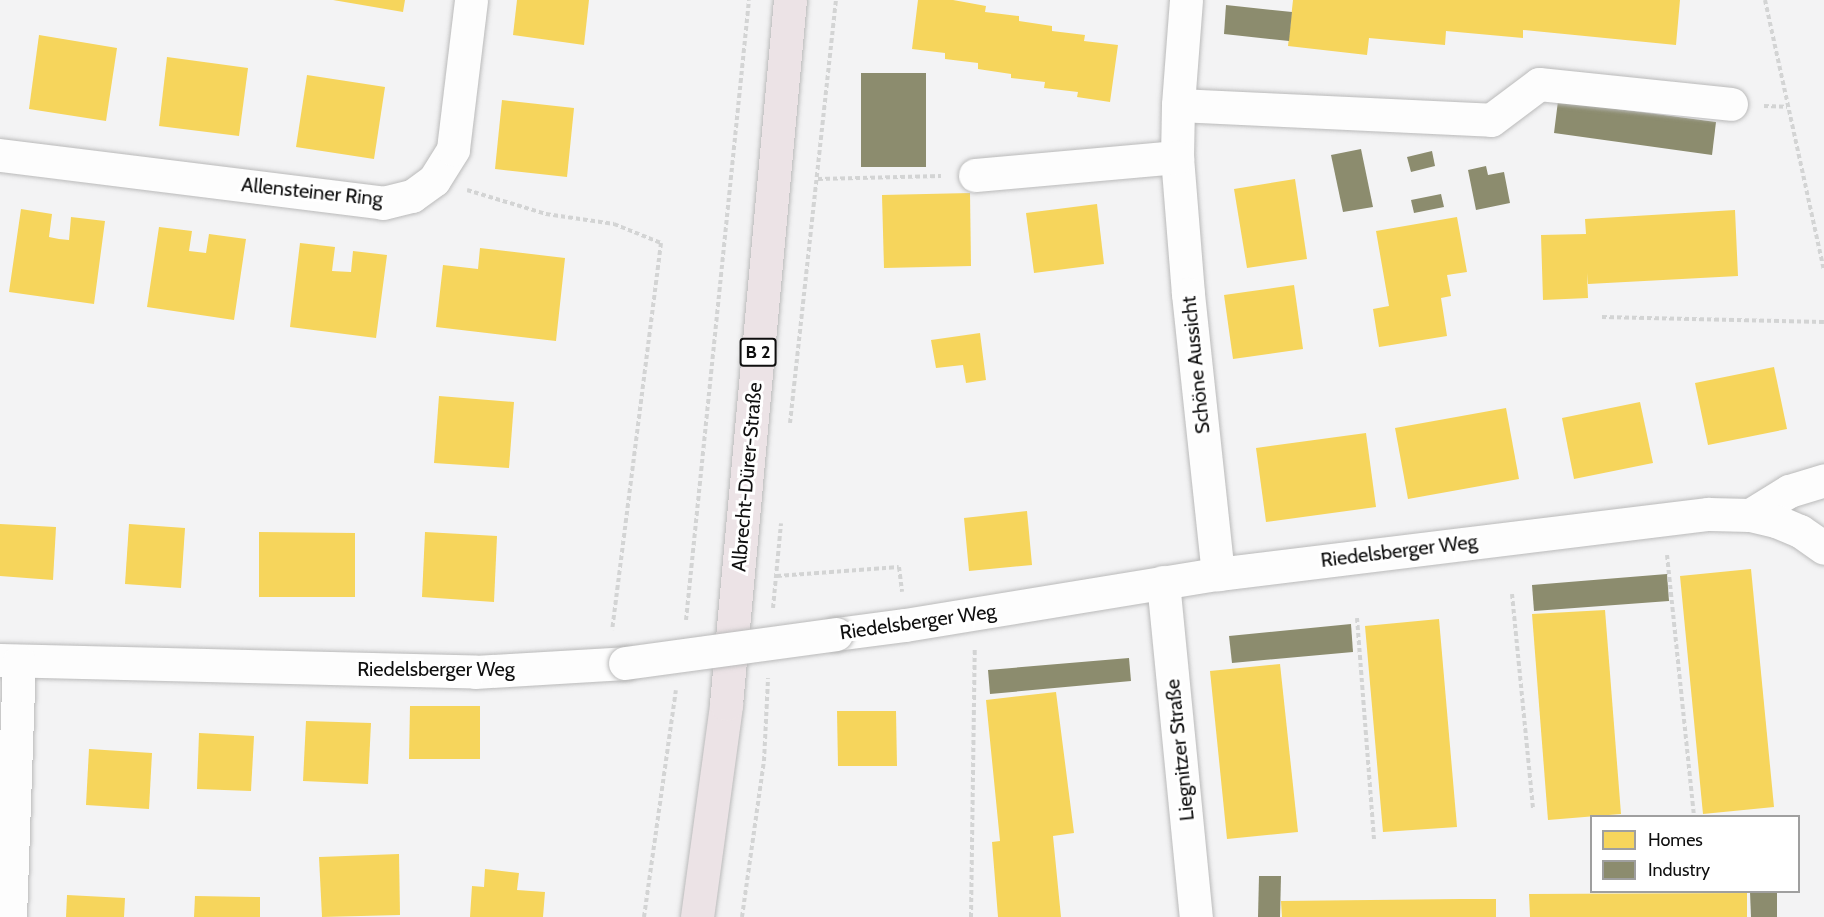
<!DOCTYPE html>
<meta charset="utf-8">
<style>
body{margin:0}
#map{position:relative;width:1824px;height:917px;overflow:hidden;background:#f3f3f4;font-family:Cabin,sans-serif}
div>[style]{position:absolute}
.homes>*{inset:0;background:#f6d55c}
.industry>*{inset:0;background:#8c8c6e}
.path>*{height:4px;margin-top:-2px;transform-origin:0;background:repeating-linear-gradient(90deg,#d3d4d4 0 4.5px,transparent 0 7.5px)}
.roads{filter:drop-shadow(0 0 2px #bababa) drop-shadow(0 0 2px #bababa)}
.minor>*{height:33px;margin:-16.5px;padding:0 16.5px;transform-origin:16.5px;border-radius:16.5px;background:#fdfdfd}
.major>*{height:33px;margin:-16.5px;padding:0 16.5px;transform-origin:16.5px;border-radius:16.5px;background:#ece3e6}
.bridges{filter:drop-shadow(0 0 2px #bababa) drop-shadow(0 0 2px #bababa)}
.minor-bridge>*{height:33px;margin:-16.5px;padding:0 16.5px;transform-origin:16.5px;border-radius:16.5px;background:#fdfdfd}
span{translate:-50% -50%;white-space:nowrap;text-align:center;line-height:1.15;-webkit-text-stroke:6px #fff;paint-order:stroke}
.shield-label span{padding:2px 4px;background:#fff;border:2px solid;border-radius:4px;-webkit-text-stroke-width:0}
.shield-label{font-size:18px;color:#0f0f0f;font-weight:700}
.street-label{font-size:20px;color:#0f0f0f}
.legend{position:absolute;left:1590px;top:815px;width:210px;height:78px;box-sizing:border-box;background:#fff;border:2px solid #9f9f9f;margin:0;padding:8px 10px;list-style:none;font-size:18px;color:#0f0f0f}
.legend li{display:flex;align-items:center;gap:12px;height:30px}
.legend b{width:30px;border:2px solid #9f9f9f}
</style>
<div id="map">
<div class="homes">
<div style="clip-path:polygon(333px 0,405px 0,403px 12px)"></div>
<div style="clip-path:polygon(517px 0,589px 0,584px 45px,513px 35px)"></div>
<div style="clip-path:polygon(918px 0,953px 0,986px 6px,985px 12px,1019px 16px,1019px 21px,1052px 26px,1052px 31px,1085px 35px,1084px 41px,1118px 45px,1110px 102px,1077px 97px,1078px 92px,1044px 88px,1045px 82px,1011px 78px,1011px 74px,978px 69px,978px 63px,945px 59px,945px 53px,912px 49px)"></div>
<div style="clip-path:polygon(1293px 0,1680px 0,1676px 45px,1523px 30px,1523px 38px,1446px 31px,1445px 45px,1369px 38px,1367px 55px,1288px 46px)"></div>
<div style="clip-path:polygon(39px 35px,117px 48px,106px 121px,29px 109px)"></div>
<div style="clip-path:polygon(167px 57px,248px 68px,239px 136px,159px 126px)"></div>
<div style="clip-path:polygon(307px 75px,385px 87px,374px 159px,296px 147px)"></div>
<div style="clip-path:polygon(502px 100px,574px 108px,567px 177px,495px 169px)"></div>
<div style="clip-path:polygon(1295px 179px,1307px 259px,1247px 268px,1234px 189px)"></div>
<div style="clip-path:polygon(970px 193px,971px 266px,884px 268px,882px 195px)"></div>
<div style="clip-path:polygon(1097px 204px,1104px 264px,1034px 273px,1026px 213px)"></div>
<div style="clip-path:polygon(21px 209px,52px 214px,49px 237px,59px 239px,69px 240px,71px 217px,105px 221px,94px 304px,9px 292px)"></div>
<div style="clip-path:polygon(1735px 210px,1738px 276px,1588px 284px,1587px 273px,1588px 298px,1543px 300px,1541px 235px,1586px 234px,1585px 219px)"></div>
<div style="clip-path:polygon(1457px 217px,1467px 272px,1447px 275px,1451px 296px,1441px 298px,1447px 336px,1379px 347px,1373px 309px,1389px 306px,1376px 231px)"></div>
<div style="clip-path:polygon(159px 227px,192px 231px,189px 251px,206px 253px,209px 234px,246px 239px,234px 320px,147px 307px)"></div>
<div style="clip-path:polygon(300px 243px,335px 247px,332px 271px,351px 272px,353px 251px,387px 255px,376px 338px,290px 327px)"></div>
<div style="clip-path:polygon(480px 248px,565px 258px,556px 341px,436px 327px,443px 265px,478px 269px)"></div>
<div style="clip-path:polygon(1294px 285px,1303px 349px,1233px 359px,1224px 295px)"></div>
<div style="clip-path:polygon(980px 333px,986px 380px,966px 383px,963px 365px,936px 368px,931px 340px)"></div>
<div style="clip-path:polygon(1774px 367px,1787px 429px,1708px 445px,1695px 383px)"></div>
<div style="clip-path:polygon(439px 396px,514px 402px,509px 468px,434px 463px)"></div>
<div style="clip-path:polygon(1640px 402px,1653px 463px,1574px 479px,1562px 418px)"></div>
<div style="clip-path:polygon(1506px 408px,1519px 479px,1408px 499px,1395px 428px)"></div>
<div style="clip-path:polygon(1366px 433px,1376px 507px,1266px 522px,1256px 448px)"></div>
<div style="clip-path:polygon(1027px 511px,1032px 565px,969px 571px,964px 518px)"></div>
<div style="clip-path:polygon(0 524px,56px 527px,53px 580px,0 576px)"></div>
<div style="clip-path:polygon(129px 524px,185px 528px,181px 588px,125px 584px)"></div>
<div style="clip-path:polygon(259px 532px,355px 533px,355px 597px,259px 597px)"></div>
<div style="clip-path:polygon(425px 532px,497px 536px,494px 602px,422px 597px)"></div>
<div style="clip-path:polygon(1751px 569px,1774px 807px,1703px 814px,1680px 576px)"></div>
<div style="clip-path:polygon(1605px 610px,1621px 814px,1548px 820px,1532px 614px)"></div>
<div style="clip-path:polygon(1439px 619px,1457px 827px,1383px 832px,1365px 626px)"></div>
<div style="clip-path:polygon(1280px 664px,1298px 832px,1227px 839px,1210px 671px)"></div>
<div style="clip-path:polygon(1056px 692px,1074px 833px,1053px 836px,1061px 917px,998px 917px,992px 842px,1000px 841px,986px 700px)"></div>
<div style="clip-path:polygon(410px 706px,480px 706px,480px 759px,409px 759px)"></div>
<div style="clip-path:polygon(837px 711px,896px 711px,897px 766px,838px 766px)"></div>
<div style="clip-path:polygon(306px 721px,371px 723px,368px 784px,303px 781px)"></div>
<div style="clip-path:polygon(199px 733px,254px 736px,251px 791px,197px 789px)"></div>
<div style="clip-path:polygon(89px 749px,152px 753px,149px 809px,86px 805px)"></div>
<div style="clip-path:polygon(399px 854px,400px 915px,322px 917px,319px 857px)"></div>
<div style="clip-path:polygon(485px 869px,519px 873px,517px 890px,545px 892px,543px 917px,470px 917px,472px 886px,484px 887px)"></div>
<div style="clip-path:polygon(1747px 893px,1747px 917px,1530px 917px,1529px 894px)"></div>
<div style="clip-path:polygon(67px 895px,125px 898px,124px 917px,66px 917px)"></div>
<div style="clip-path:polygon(195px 896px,260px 897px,260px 917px,194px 917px)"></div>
<div style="clip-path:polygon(1460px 899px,1496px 899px,1496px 917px,1282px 917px,1281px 901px)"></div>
</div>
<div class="industry">
<div style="clip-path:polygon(1226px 5px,1292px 12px,1289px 41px,1224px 34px)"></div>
<div style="clip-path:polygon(861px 73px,926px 73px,926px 167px,861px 167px)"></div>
<div style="clip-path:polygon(1558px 101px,1716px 122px,1712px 155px,1554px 133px)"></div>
<div style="clip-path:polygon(1361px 149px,1373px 207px,1343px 212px,1331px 155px)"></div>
<div style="clip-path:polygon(1432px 151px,1435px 166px,1411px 172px,1407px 157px)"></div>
<div style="clip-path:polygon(1486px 166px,1488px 175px,1504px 172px,1510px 203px,1476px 210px,1468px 170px)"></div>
<div style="clip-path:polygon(1441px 194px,1444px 207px,1414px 213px,1411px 200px)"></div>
<div style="clip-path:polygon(1667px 574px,1669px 601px,1534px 611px,1532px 585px)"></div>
<div style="clip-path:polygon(1351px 624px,1353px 652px,1232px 663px,1229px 636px)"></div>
<div style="clip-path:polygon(1129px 658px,1131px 681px,990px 694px,988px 670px)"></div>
<div style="clip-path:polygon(1259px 876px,1281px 876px,1280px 917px,1258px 917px)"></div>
<div style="clip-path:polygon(1750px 892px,1777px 892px,1777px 917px,1751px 917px)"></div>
</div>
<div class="path">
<div style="left:1765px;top:0;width:277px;rotate:77.7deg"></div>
<div style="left:1764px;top:106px;width:23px;rotate:2deg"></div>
<div style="left:818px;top:179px;width:123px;rotate:-1.4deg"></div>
<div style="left:467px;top:190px;width:83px;rotate:16.9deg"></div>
<div style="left:546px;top:214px;width:69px;rotate:8.4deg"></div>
<div style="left:614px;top:224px;width:51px;rotate:22deg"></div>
<div style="left:661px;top:243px;width:390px;rotate:97.2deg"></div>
<div style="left:1602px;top:317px;width:222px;rotate:1.3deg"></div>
<div style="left:790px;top:423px;width:425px;rotate:-83.8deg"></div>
<div style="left:1667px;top:555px;width:262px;rotate:84.1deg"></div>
<div style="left:777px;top:576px;width:122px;rotate:-4.2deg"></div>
<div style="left:899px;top:567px;width:25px;rotate:83deg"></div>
<div style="left:1512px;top:594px;width:215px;rotate:84.4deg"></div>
<div style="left:773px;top:608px;width:85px;rotate:-84.6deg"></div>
<div style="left:1357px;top:618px;width:224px;rotate:85.6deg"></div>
<div style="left:686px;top:620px;width:623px;rotate:-84.2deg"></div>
<div style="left:644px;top:917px;width:229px;rotate:-82deg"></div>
<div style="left:742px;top:917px;width:158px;rotate:-82deg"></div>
<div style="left:764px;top:761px;width:83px;rotate:-87.2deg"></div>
<div style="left:971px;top:917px;width:270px;rotate:-89.2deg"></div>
</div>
<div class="roads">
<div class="minor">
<div style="left:1186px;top:0;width:105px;rotate:94.4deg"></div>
<div style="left:1178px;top:105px;width:52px;rotate:91.1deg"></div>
<div style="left:1177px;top:157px;width:137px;rotate:85.4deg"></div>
<div style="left:1188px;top:294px;width:282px;rotate:83.9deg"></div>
<div style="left:1178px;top:105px;width:313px;rotate:2.7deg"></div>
<div style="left:1491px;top:120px;width:60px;rotate:-36.9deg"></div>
<div style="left:1539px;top:84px;width:193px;rotate:5.9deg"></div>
<div style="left:0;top:155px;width:386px;rotate:7.1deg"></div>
<div style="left:383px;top:203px;width:30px;rotate:-14deg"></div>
<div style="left:412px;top:196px;width:27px;rotate:-36deg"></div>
<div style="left:434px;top:180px;width:36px;rotate:-58deg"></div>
<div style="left:453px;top:149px;width:150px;rotate:-83.1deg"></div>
<div style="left:975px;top:175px;width:203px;rotate:-5.1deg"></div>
<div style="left:1750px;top:515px;width:46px;rotate:-31.6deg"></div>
<div style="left:1789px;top:491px;width:37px;rotate:-17deg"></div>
<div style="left:1163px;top:582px;width:337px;rotate:84.4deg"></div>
<div style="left:836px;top:634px;width:70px;rotate:-7.4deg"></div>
<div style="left:905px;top:625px;width:317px;rotate:-9.3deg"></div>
<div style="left:1218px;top:574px;width:494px;rotate:-7deg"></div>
<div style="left:1708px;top:514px;width:42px;rotate:1.4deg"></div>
<div style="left:1750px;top:515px;width:27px;rotate:13deg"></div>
<div style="left:1776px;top:521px;width:26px;rotate:23deg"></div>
<div style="left:1800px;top:531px;width:29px;rotate:35deg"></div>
<div style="left:0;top:660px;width:475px;rotate:1.4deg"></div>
<div style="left:475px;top:672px;width:150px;rotate:-3.4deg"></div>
<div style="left:10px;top:917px;width:256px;rotate:-88deg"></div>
</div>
<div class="major">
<div style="left:697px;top:917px;width:215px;rotate:-82.2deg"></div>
<div style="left:726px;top:704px;width:707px;rotate:-84.81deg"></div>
</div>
</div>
<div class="bridges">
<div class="minor-bridge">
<div style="left:625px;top:663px;width:213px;rotate:-7.8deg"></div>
</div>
</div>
<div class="shield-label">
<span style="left:758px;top:352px">B 2</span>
</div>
<div class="street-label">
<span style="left:312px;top:192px;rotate:6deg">Allensteiner Ring</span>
<span style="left:1196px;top:365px;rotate:-96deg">Schöne Aussicht</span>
<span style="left:747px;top:477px;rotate:-85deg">Albrecht-Dürer-Straße</span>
<span style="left:1399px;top:551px;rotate:-7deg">Riedelsberger Weg</span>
<span style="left:918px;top:622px;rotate:-8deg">Riedelsberger Weg</span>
<span style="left:436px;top:669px">Riedelsberger Weg</span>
<span style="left:1180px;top:750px;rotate:-96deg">Liegnitzer Straße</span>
</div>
<ul class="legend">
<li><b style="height:16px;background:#f6d55c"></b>Homes</li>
<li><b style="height:16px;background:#8c8c6e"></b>Industry</li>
</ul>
</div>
